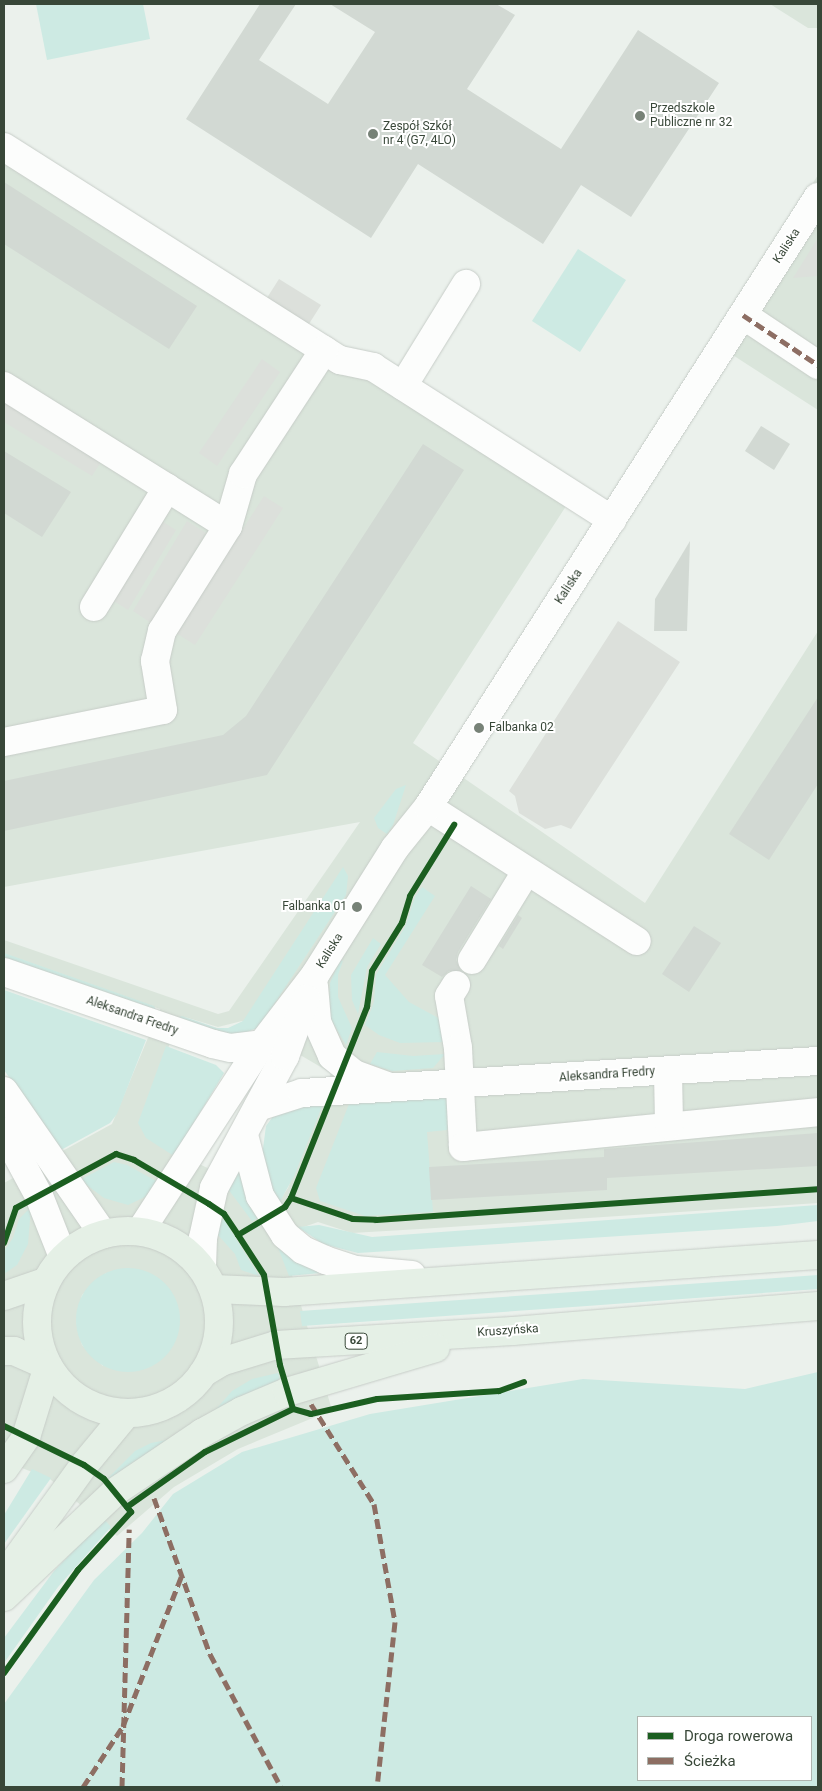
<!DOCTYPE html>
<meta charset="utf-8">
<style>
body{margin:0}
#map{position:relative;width:822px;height:1791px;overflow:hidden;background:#ebf1ec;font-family:Roboto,sans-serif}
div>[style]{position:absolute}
.residential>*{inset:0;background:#dae5db}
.green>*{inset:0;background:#cdeae3}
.round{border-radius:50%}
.parking>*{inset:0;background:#dce0db}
.building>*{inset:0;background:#d2d9d3}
.roads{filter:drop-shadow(0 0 1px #c7cdc8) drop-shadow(0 0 1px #c7cdc8)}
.minor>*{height:28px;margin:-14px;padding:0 14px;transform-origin:14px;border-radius:14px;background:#fcfdfc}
.major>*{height:28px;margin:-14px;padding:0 14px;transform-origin:14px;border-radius:14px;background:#e5f0e6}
.major>.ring{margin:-14px;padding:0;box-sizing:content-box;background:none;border:28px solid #e5f0e6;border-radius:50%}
.quiet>*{height:5px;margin-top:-2.5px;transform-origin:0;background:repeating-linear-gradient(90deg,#8d6e63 0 10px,transparent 0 15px)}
.cycleway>*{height:6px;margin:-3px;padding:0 3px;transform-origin:3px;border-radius:3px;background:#1b5e20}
.dots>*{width:14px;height:14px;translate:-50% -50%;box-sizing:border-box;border:2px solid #fff;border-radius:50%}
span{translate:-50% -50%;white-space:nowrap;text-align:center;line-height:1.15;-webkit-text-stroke:4px #fff;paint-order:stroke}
.shield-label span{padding:1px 4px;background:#fff;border:1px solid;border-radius:4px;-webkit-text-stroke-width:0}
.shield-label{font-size:11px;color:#384738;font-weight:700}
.poi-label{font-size:12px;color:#384738}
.left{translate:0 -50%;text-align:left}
.right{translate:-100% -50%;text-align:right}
.street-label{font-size:12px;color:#384738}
.frame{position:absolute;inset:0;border:5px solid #384738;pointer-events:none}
.legend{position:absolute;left:637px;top:1716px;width:175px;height:65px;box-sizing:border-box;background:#fff;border:1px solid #afb5af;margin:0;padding:6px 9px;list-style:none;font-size:15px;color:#384738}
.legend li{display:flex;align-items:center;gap:10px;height:25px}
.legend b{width:25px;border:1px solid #afb5af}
</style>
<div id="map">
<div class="residential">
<div style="clip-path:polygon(770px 4px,818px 4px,818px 28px,808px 28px)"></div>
<div style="clip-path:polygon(evenodd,4px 131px,568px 503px,413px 743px,645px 903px,818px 631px,818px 1203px,420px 1229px,352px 1233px,318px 1222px,301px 1228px,284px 1248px,332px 1410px,238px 1449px,174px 1487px,117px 1536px,50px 1479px,4px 1461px,4px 1183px,112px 1124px,160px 1009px,4px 954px,4px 940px,218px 1014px,229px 1011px,360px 822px,4px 887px,4px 131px,185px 1017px,218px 1027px,242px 1021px,331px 1073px,288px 1188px,278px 1203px,173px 1151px,142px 1123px,178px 1020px,185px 1017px,4px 131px,106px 1273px,103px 1366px,82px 1345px,76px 1321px,82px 1295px,106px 1273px)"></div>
<div style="clip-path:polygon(818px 175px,818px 410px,711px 341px)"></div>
</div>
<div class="green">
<div style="clip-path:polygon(36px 4px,143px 4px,150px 39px,47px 60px)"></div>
<div style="clip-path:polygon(578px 249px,626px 280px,580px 352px,532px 321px)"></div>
<div style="clip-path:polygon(406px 785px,393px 825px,387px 834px,378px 828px,374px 818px,396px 789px)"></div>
<div style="clip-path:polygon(343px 867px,348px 876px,346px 895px,259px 1027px,236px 1037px,176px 1018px,182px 1016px,217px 1028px,228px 1028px,243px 1021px)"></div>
<div style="clip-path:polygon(422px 887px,435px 896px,385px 975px,409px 1002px,442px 1020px,445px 1042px,400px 1043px,379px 1035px,365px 1025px,374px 1002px,376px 975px,405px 927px,415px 897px)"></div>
<div style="clip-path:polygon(373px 938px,381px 944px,367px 967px,358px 1014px,352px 1000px,351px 975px)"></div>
<div style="clip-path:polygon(4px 953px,154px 1006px,157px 1012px,4px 963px)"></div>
<div style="clip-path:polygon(340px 960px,343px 961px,338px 975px,338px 997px,352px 1028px,346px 1045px,331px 1020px,329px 1007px,330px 983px)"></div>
<div style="clip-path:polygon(4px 990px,146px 1040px,117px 1114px,110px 1123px,61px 1150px,4px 1070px)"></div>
<div style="clip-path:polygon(166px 1046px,216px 1065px,224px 1073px,174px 1156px,146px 1138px,138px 1123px)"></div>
<div style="clip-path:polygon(377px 1052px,413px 1056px,445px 1054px,433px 1068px,392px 1071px,370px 1064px)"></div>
<div style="clip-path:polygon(448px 1097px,453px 1115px,447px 1130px,427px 1132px,433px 1212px,365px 1216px,320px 1201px,316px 1188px,349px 1104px)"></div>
<div style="clip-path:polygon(323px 1104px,294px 1176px,277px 1207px,262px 1156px,266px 1126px,274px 1115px,286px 1108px)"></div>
<div style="clip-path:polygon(114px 1162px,127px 1165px,158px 1182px,147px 1196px,128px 1205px,104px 1198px,80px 1180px)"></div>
<div style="clip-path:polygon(240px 1166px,258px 1218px,252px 1221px,225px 1185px)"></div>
<div style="clip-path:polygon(818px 1205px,818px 1221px,777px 1226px,358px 1253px,323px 1244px,298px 1227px,319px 1225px,372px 1237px)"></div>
<div style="clip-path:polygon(31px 1207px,28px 1244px,17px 1265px,4px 1274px,4px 1251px,13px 1238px,19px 1219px)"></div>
<div style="clip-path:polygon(217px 1215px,225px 1221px,259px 1276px,241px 1270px,235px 1254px,218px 1235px)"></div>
<div style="clip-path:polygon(275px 1240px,320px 1273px,289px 1276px)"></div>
<div class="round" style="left:76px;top:1268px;width:104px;height:104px"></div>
<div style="clip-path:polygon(818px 1275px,818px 1289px,587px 1306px,302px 1326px,300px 1311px)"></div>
<div style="clip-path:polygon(evenodd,818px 1372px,818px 1787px,4px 1787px,4px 1704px,94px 1580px,142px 1533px,173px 1494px,242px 1452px,370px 1414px,583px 1379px,745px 1389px,818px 1372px,638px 1717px,811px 1717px,811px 1780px,638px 1780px,638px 1717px)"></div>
<div style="clip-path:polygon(278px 1373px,281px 1382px,211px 1415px,232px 1391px,252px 1379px)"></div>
<div style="clip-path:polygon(172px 1439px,113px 1482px,109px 1477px,135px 1451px,151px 1443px)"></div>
<div style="clip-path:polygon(32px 1469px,51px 1478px,4px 1544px,4px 1515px)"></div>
<div style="clip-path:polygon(104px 1519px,111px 1527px,58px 1587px,4px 1663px,4px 1638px,54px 1571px)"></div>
</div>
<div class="parking">
<div style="clip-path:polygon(818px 238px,818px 276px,793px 278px)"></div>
<div style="clip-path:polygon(279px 279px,321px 305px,307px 327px,265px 301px)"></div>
<div style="clip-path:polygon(262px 359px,280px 372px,217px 466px,199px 453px)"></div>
<div style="clip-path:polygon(4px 395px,104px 457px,92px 476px,4px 422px)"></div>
<div style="clip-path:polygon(264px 496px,283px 508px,195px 645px,176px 633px)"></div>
<div style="clip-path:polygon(157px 518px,176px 530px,128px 610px,109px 598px)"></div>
<div style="clip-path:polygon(187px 521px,206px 533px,151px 623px,133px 611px)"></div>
<div style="clip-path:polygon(618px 621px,680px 662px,571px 829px,561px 825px,545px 829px,519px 813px,515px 796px,509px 791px)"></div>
</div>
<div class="building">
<div style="clip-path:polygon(260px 4px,296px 4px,259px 60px,328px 104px,375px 32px,330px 4px,496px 4px,515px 15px,467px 89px,561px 149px,638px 30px,719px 83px,631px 217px,581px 185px,543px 244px,418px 164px,371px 238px,186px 119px)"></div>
<div style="clip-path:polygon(4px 182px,197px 306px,169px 349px,4px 244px)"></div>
<div style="clip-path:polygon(761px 426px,790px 444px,774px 470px,745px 451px)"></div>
<div style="clip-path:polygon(423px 444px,464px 470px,267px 775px,4px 831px,4px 781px,223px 735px,246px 716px)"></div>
<div style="clip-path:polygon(4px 451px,71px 492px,42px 537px,4px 513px)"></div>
<div style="clip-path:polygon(690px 541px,687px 631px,654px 631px,655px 599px)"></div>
<div style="clip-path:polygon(818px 697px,818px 784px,769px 860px,729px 834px)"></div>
<div style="clip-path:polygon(471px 886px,491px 899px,458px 952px,456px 960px,461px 971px,449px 971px,442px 977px,422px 965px)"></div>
<div style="clip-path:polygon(518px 915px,522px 918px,503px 949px,499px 946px)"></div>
<div style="clip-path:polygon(694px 926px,721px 943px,689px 992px,662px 974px)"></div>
<div style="clip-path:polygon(818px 1133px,818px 1166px,607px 1178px,607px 1190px,431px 1200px,429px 1167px,604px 1157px,604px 1149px)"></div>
</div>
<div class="roads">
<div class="minor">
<div style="left:4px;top:147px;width:398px;rotate:32.4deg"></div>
<div style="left:340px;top:360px;width:34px;rotate:12deg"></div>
<div style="left:373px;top:367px;width:284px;rotate:32.6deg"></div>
<div style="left:743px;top:315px;width:90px;rotate:33.7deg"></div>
<div style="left:4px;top:386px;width:264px;rotate:32deg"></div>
<div style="left:403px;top:386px;width:120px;rotate:-58.3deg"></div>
<div style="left:94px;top:607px;width:140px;rotate:-58.5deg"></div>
<div style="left:4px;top:742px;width:162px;rotate:-11.4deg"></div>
<div style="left:163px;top:710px;width:50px;rotate:-99.3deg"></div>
<div style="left:155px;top:661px;width:31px;rotate:-77deg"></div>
<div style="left:162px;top:631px;width:124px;rotate:-57.8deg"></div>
<div style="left:228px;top:526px;width:54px;rotate:-73.9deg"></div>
<div style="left:243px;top:474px;width:148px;rotate:-56.8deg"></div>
<div style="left:428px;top:807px;width:248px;rotate:32.7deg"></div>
<div style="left:472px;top:960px;width:103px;rotate:-58.5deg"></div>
<div style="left:4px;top:972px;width:221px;rotate:19deg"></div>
<div style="left:213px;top:1044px;width:18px;rotate:13deg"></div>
<div style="left:231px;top:1048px;width:31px;rotate:-7deg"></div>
<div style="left:456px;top:985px;width:13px;rotate:122deg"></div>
<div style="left:449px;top:996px;width:53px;rotate:80.2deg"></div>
<div style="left:458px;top:1048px;width:99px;rotate:87.1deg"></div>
<div style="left:463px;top:1147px;width:357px;rotate:-5.6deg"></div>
<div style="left:314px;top:986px;width:36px;rotate:85deg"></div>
<div style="left:317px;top:1022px;width:37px;rotate:66deg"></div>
<div style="left:332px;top:1056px;width:28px;rotate:39deg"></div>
<div style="left:354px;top:1074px;width:35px;rotate:20deg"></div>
<div style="left:668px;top:1071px;width:54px;rotate:88.9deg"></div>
<div style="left:4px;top:1091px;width:174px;rotate:55.3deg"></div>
<div style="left:258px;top:1107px;width:46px;rotate:-17.7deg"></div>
<div style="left:302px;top:1093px;width:517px;rotate:-3.55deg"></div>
<div style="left:4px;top:1131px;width:74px;rotate:61.7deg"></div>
<div style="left:39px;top:1196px;width:66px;rotate:68.5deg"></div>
<div style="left:244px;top:1135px;width:63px;rotate:75.3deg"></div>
<div style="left:260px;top:1196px;width:46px;rotate:57.3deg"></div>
<div style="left:285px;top:1235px;width:23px;rotate:40deg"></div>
<div style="left:303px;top:1250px;width:24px;rotate:24deg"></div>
<div style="left:325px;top:1260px;width:33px;rotate:18deg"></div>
<div style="left:356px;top:1270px;width:56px;rotate:5.1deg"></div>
<div style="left:141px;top:1230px;width:222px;rotate:-57deg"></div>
<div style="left:262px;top:1044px;width:87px;rotate:-52.5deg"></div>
<div style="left:315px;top:975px;width:150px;rotate:-57.8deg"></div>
<div style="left:395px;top:848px;width:53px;rotate:-51.2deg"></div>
<div style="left:428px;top:807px;width:724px;rotate:-57.41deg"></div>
<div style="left:202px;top:1267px;width:29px;rotate:-88deg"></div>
<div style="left:203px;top:1238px;width:51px;rotate:-77.6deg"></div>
<div style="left:214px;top:1188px;width:150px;rotate:-61.7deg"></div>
<div style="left:285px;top:1056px;width:61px;rotate:-69.8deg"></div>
</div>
<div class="major">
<div class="ring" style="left:37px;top:1231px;width:154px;height:154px"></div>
<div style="left:214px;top:1289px;width:70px;rotate:2.5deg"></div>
<div style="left:284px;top:1292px;width:535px;rotate:-3.96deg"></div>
<div style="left:4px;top:1296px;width:43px;rotate:-18.9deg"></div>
<div style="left:4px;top:1351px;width:10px"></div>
<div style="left:14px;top:1351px;width:37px;rotate:24deg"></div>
<div style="left:203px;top:1373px;width:21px;rotate:-31deg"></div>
<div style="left:221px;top:1362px;width:58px;rotate:-17.2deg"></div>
<div style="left:276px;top:1345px;width:237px;rotate:-3.4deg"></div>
<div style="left:513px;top:1331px;width:306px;rotate:-4.7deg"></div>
<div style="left:4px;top:1469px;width:39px;rotate:-55deg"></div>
<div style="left:26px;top:1437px;width:74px;rotate:-72.8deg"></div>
<div style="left:4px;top:1576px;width:137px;rotate:-54.2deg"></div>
<div style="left:84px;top:1465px;width:66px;rotate:-50.5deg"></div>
<div style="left:4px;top:1597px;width:154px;rotate:-43.4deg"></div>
<div style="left:116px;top:1491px;width:104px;rotate:-34deg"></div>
<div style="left:202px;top:1433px;width:46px;rotate:-28.8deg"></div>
<div style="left:242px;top:1411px;width:49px;rotate:-22.9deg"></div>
<div style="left:287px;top:1392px;width:155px;rotate:-16.5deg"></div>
</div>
</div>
<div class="quiet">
<div style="left:743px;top:315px;width:90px;rotate:33.7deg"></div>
<div style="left:311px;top:1404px;width:118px;rotate:57.8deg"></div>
<div style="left:374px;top:1504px;width:120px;rotate:79.9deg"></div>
<div style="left:395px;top:1622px;width:166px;rotate:96.2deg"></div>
<div style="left:154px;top:1498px;width:166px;rotate:70.3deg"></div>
<div style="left:210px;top:1654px;width:151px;rotate:61.9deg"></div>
<div style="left:83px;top:1787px;width:73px;rotate:-56.7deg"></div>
<div style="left:123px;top:1726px;width:162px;rotate:-68.7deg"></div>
<div style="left:122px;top:1787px;width:258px;rotate:-88.4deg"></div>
</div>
<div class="cycleway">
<div style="left:291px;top:1198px;width:206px;rotate:-68.3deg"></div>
<div style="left:367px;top:1007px;width:36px;rotate:-82deg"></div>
<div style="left:372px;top:971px;width:57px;rotate:-58deg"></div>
<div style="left:402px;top:923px;width:28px;rotate:-73deg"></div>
<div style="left:410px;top:896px;width:84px;rotate:-58.2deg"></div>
<div style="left:4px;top:1243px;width:37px;rotate:-71deg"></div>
<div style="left:16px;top:1208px;width:114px;rotate:-28.4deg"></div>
<div style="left:116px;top:1154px;width:19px;rotate:18deg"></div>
<div style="left:134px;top:1160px;width:87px;rotate:30.4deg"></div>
<div style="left:209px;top:1204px;width:18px;rotate:34deg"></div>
<div style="left:224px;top:1214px;width:25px;rotate:56deg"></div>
<div style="left:524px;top:1382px;width:27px;rotate:160deg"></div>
<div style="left:499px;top:1391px;width:122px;rotate:176.2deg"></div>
<div style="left:377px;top:1399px;width:68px;rotate:167.2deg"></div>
<div style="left:311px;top:1414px;width:19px;rotate:-164deg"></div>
<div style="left:293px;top:1409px;width:46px;rotate:-106.5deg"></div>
<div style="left:280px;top:1365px;width:91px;rotate:-100.1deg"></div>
<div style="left:264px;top:1275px;width:48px;rotate:-123deg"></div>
<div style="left:238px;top:1235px;width:55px;rotate:-30.8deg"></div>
<div style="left:285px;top:1207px;width:11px;rotate:-56deg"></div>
<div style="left:291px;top:1198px;width:65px;rotate:18.7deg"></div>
<div style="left:353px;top:1219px;width:23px;rotate:2deg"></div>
<div style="left:376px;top:1220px;width:443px;rotate:-4deg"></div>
<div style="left:4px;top:1426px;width:89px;rotate:26deg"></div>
<div style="left:84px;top:1465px;width:24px;rotate:35deg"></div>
<div style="left:104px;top:1479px;width:43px;rotate:50.7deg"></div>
<div style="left:131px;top:1512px;width:79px;rotate:132.4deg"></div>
<div style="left:78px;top:1570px;width:127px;rotate:125.7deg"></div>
<div style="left:127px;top:1507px;width:95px;rotate:-35.2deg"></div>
<div style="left:205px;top:1452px;width:98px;rotate:-26deg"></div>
</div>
<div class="dots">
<div style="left:640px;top:116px;background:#778277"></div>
<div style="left:373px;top:134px;background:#778277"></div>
<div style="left:479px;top:728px;background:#778277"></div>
<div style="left:357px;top:907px;background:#778277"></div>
</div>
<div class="shield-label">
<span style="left:356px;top:1341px">62</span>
</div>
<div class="poi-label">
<span class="left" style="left:650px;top:116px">Przedszkole<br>Publiczne nr 32</span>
<span class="left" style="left:383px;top:134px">Zespół Szkół<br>nr 4 (G7, 4LO)</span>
<span class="left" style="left:489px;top:728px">Falbanka 02</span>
<span class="right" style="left:347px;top:907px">Falbanka 01</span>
</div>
<div class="street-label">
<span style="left:787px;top:246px;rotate:-57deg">Kaliska</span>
<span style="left:569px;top:587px;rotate:-57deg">Kaliska</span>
<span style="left:330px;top:951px;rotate:-58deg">Kaliska</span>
<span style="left:132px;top:1016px;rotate:19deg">Aleksandra Fredry</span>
<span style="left:607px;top:1075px;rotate:-4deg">Aleksandra Fredry</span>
<span style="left:508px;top:1331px;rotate:-4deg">Kruszyńska</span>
</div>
<div class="frame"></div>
<ul class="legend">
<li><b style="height:6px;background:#1b5e20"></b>Droga rowerowa</li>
<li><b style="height:6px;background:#8d6e63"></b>Ścieżka</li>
</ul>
</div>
